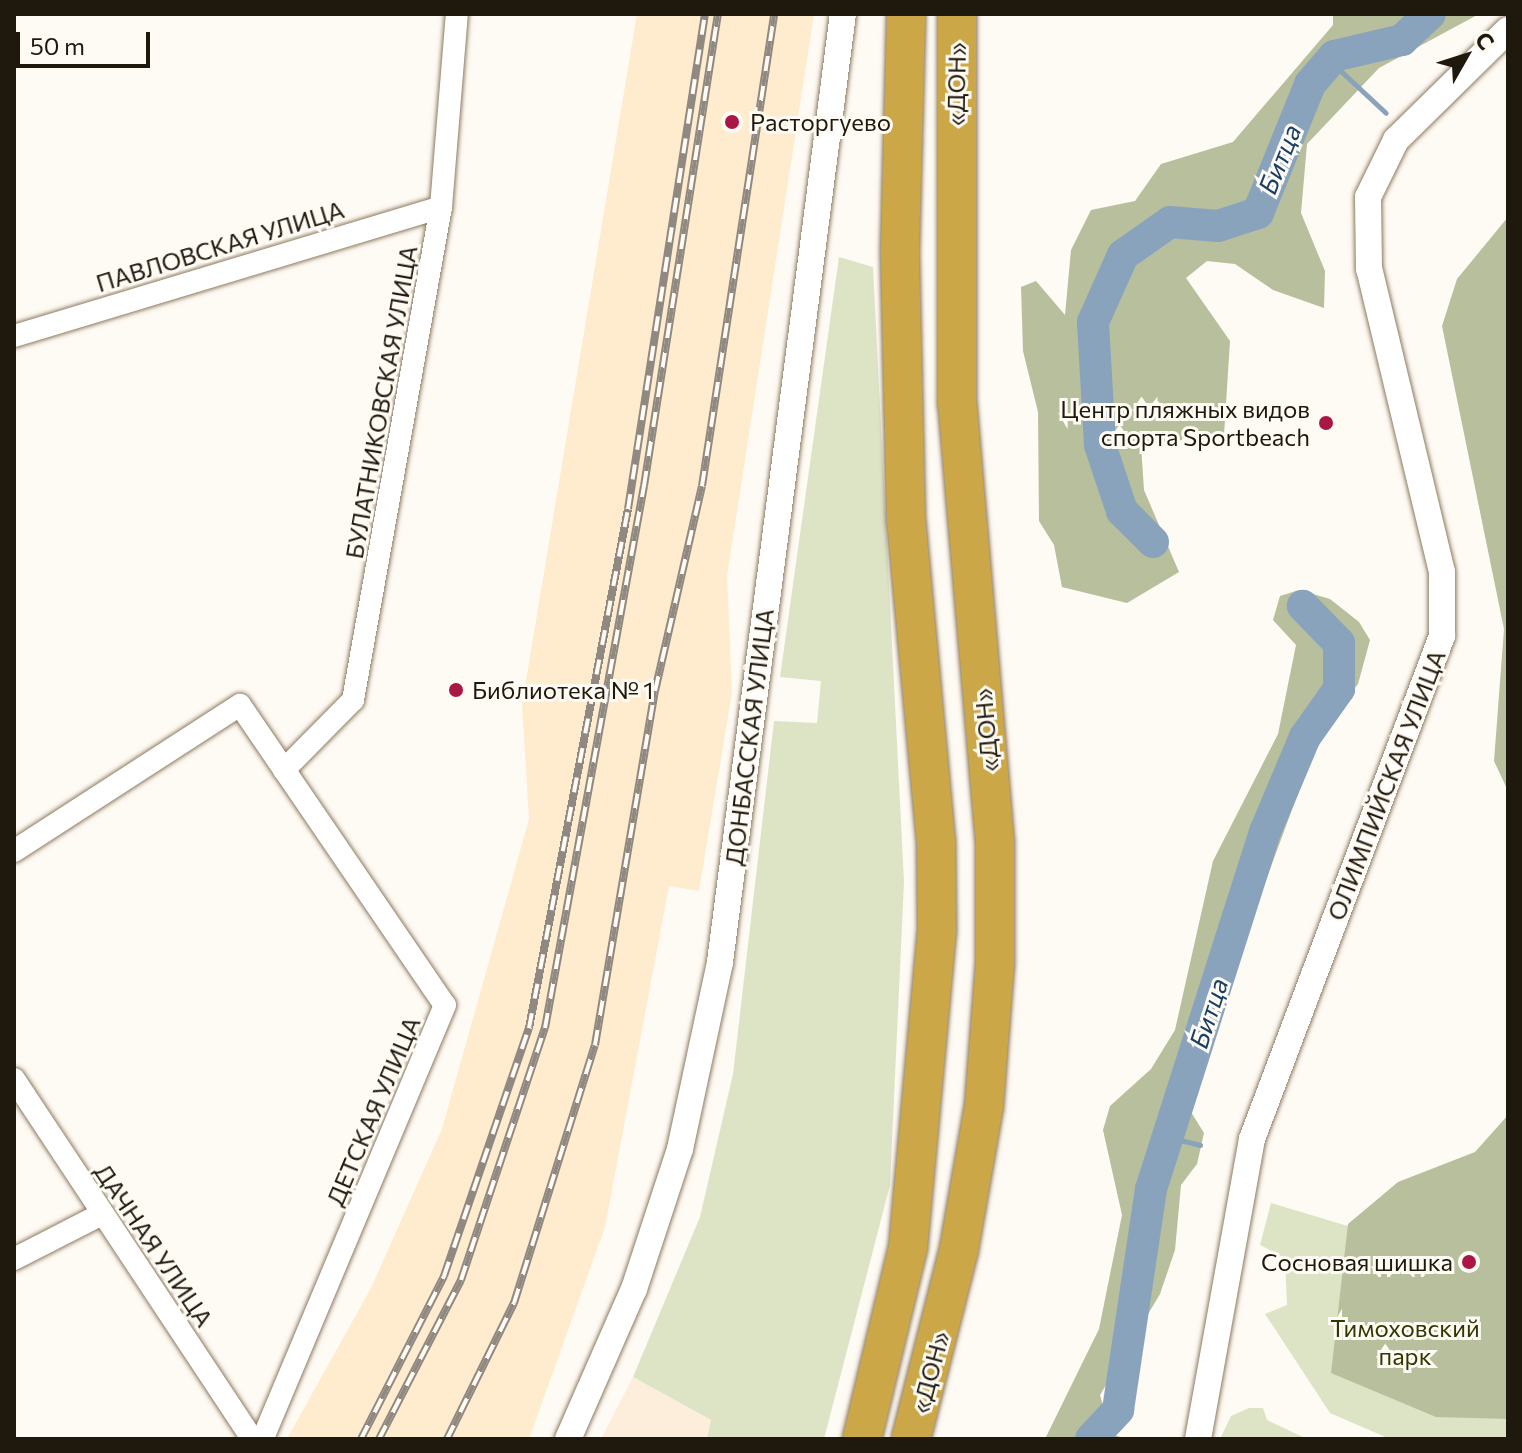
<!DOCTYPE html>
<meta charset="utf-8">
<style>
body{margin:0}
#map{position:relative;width:1522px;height:1453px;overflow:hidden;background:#fefaf4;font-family:Commissioner,sans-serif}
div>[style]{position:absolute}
.commercial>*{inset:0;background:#fdeedb}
.built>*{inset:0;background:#ffebce}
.green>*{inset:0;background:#dde4c6}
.forest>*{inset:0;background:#b7bf9d}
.stream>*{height:5px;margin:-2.5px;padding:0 2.5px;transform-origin:2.5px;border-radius:2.5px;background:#8aa3bd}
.river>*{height:32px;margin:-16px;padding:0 16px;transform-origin:16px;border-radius:16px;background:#8aa3bd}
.roads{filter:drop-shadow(0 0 2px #8d7b60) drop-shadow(0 0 2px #8d7b60)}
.minor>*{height:22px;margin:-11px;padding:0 11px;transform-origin:11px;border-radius:11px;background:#fff}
.tertiary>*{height:26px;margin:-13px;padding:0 13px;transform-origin:13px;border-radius:13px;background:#fff}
.motorway>*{height:38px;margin:-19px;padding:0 19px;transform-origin:19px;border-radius:19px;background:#cca748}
.rail>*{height:8px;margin-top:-4px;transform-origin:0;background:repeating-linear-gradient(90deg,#fefaf4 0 15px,#8f8981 0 30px);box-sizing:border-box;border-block:2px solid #8f8981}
.dots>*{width:22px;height:22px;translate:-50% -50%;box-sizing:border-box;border:4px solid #fefaf4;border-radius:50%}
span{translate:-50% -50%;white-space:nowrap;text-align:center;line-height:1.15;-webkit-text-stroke:6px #fefaf4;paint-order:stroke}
.street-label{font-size:24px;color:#1f180d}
.poi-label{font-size:24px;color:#1f180d}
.left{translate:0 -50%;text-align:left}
.right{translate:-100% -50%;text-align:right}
.park-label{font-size:24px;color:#303800}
.water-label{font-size:26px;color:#193f64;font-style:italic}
.frame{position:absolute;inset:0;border:16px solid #1f180d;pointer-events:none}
.north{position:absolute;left:1426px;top:16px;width:80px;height:80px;-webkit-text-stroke:6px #fefaf4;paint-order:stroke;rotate:51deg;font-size:22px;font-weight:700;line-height:32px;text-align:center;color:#1f180d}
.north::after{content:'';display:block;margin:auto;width:28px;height:36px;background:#1f180d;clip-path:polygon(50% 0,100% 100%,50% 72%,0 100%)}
.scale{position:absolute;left:16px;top:32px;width:134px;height:36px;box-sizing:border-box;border:4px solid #1f180d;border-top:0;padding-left:10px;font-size:24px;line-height:28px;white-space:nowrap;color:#1f180d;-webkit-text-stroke:6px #fefaf4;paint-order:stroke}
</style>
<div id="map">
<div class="commercial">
<div style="clip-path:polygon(633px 1377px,711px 1420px,707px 1439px,601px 1439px)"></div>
</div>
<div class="built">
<div style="clip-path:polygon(637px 14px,814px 14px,727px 576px,732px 692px,699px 891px,669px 886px,605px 1227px,529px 1439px,287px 1439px,371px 1288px,442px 1129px,529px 819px,522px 705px)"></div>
</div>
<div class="green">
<div style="clip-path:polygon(839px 257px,873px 267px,904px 882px,890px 1185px,824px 1439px,707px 1439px,711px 1420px,633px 1377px,700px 1217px,733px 1074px,774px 721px,817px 723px,821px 681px,780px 677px)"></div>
<div style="clip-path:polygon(1271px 1203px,1508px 1274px,1508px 1439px,1390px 1439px,1330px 1413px,1265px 1314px,1287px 1305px,1285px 1258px,1260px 1245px)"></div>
<div style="clip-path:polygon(1249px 1408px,1263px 1408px,1267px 1420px,1307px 1439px,1220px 1439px,1231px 1416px)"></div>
</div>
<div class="forest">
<div style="clip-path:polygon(1333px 14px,1479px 14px,1379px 68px,1307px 144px,1301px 213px,1325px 271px,1324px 308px,1273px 290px,1235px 264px,1207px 261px,1186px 278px,1230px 341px,1224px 435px,1141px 445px,1144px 490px,1179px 572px,1127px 603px,1062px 587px,1054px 545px,1039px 521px,1038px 412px,1023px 351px,1021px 287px,1036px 281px,1065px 315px,1071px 250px,1091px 210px,1135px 201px,1161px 164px,1233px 142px,1333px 25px)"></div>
<div style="clip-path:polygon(1508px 217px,1508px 791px,1494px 761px,1504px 629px,1442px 326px,1457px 279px)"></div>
<div style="clip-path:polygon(1299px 590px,1330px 599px,1359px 622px,1370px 640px,1358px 684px,1321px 731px,1234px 967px,1191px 1112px,1204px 1133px,1197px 1164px,1181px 1185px,1175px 1250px,1160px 1294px,1100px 1395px,1111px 1434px,1127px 1439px,1045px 1439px,1099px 1329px,1122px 1215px,1103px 1130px,1110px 1106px,1151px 1069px,1175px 1030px,1213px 861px,1278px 734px,1296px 645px,1273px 620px,1280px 596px)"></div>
<div style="clip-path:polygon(1508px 1115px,1508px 1419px,1436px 1417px,1331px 1373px,1348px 1224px,1398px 1182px,1475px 1152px)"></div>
</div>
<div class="stream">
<div style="left:1330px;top:61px;width:76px;rotate:42.9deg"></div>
<div style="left:1168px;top:1137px;width:33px;rotate:14deg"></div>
</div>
<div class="river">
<div style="left:1153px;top:542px;width:44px;rotate:-135deg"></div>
<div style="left:1122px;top:511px;width:70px;rotate:-108.4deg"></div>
<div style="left:1100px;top:445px;width:123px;rotate:-93.3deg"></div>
<div style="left:1093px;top:322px;width:73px;rotate:-65.9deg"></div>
<div style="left:1123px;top:255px;width:57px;rotate:-35.1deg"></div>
<div style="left:1170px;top:222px;width:48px;rotate:4.8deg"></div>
<div style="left:1218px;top:226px;width:42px;rotate:-18deg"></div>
<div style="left:1258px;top:213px;width:139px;rotate:-68deg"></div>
<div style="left:1310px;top:84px;width:37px;rotate:-49deg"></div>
<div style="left:1334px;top:56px;width:70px;rotate:-13.2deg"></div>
<div style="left:1402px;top:40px;width:38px;rotate:-43deg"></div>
<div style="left:1091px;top:1439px;width:40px;rotate:-47deg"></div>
<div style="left:1118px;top:1410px;width:223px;rotate:-81.5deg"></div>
<div style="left:1151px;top:1189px;width:375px;rotate:-72.3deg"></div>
<div style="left:1265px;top:832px;width:103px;rotate:-67.2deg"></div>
<div style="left:1305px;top:737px;width:59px;rotate:-54.7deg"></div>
<div style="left:1339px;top:689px;width:46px;rotate:-90deg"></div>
<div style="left:1339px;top:643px;width:52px;rotate:-134.2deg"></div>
</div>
<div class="roads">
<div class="minor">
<div style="left:14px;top:336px;width:446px;rotate:-16.8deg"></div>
<div style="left:284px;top:770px;width:98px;rotate:-45.4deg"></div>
<div style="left:353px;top:700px;width:501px;rotate:-79.88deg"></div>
<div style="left:441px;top:207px;width:194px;rotate:-85.3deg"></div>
<div style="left:14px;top:851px;width:269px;rotate:-32.9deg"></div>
<div style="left:240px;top:705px;width:363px;rotate:55.7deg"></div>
<div style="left:445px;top:1005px;width:471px;rotate:112.8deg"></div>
<div style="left:14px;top:1079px;width:432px;rotate:56.5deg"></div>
<div style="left:14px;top:1259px;width:99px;rotate:-27.1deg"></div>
</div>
<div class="tertiary">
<div style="left:568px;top:1439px;width:164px;rotate:-66.3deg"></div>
<div style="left:634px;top:1289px;width:147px;rotate:-71.8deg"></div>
<div style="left:680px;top:1149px;width:191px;rotate:-77.9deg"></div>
<div style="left:720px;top:962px;width:956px;rotate:-82.61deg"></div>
<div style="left:1198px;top:1439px;width:305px;rotate:-79.8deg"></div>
<div style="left:1252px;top:1139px;width:538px;rotate:-69.31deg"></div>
<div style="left:1442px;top:636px;width:64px;rotate:-90deg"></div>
<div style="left:1442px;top:572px;width:312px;rotate:-103.5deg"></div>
<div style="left:1369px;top:269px;width:72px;rotate:-90.8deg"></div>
<div style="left:1368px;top:197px;width:64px;rotate:-63.8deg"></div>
<div style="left:1396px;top:140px;width:157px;rotate:-44.5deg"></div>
</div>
<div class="motorway">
<div style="left:862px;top:1439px;width:196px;rotate:-76.5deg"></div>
<div style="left:908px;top:1248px;width:318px;rotate:-84.8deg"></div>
<div style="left:937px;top:931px;width:89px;rotate:-90.6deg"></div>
<div style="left:936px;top:842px;width:322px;rotate:-95.3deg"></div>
<div style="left:906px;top:521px;width:272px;rotate:-91.3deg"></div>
<div style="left:900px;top:249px;width:235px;rotate:-88.5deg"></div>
<div style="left:911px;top:1439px;width:196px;rotate:-75.8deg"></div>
<div style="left:959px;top:1249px;width:145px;rotate:-80.1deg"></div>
<div style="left:984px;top:1106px;width:143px;rotate:-85.6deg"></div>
<div style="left:995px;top:963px;width:120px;rotate:-90deg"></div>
<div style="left:995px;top:843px;width:441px;rotate:-94.9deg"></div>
<div style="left:957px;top:404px;width:390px;rotate:-90deg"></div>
</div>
</div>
<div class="rail">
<div style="left:361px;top:1439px;width:183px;rotate:-63deg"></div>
<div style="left:444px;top:1276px;width:262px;rotate:-71.1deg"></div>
<div style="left:529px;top:1028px;width:528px;rotate:-79.2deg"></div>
<div style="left:628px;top:509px;width:501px;rotate:-81.16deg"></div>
<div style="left:379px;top:1439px;width:179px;rotate:-62.7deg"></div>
<div style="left:461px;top:1280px;width:266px;rotate:-71.6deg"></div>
<div style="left:545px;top:1028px;width:551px;rotate:-79.65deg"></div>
<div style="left:644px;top:486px;width:478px;rotate:-81.1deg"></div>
<div style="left:447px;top:1439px;width:152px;rotate:-63.8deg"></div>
<div style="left:514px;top:1303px;width:270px;rotate:-72.6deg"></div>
<div style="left:595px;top:1045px;width:359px;rotate:-80.4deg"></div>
<div style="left:655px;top:691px;width:210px;rotate:-77.1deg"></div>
<div style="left:702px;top:486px;width:477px;rotate:-81.3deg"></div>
</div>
<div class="dots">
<div style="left:732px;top:122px;background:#ab1745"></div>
<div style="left:1326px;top:423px;background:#ab1745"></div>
<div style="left:456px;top:690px;background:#ab1745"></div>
<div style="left:1469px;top:1262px;background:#ab1745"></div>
</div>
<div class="street-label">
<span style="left:956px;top:84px;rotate:-89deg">«ДОН»</span>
<span style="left:220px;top:246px;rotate:-17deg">ПАВЛОВСКАЯ УЛИЦА</span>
<span style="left:381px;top:402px;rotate:-80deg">БУЛАТНИКОВСКАЯ УЛИЦА</span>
<span style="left:986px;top:730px;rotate:-95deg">«ДОН»</span>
<span style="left:749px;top:737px;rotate:-83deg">ДОНБАССКАЯ УЛИЦА</span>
<span style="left:1386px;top:785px;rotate:-69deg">ОЛИМПИЙСКАЯ УЛИЦА</span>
<span style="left:373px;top:1111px;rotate:-67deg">ДЕТСКАЯ УЛИЦА</span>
<span style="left:154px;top:1245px;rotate:56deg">ДАЧНАЯ УЛИЦА</span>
<span style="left:930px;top:1372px;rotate:-75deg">«ДОН»</span>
</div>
<div class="poi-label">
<span class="left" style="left:750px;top:122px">Расторгуево</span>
<span class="right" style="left:1310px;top:423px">Центр пляжных видов<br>спорта Sportbeach</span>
<span class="left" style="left:472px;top:690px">Библиотека № 1</span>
<span class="right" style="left:1453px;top:1262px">Сосновая шишка</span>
</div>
<div class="park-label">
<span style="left:1405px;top:1342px">Тимоховский<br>парк</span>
</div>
<div class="water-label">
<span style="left:1279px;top:159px;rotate:-68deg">Битца</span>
<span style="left:1208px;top:1013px;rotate:-72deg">Битца</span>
</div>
<div class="frame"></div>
<div class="north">С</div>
<div class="scale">50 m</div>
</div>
